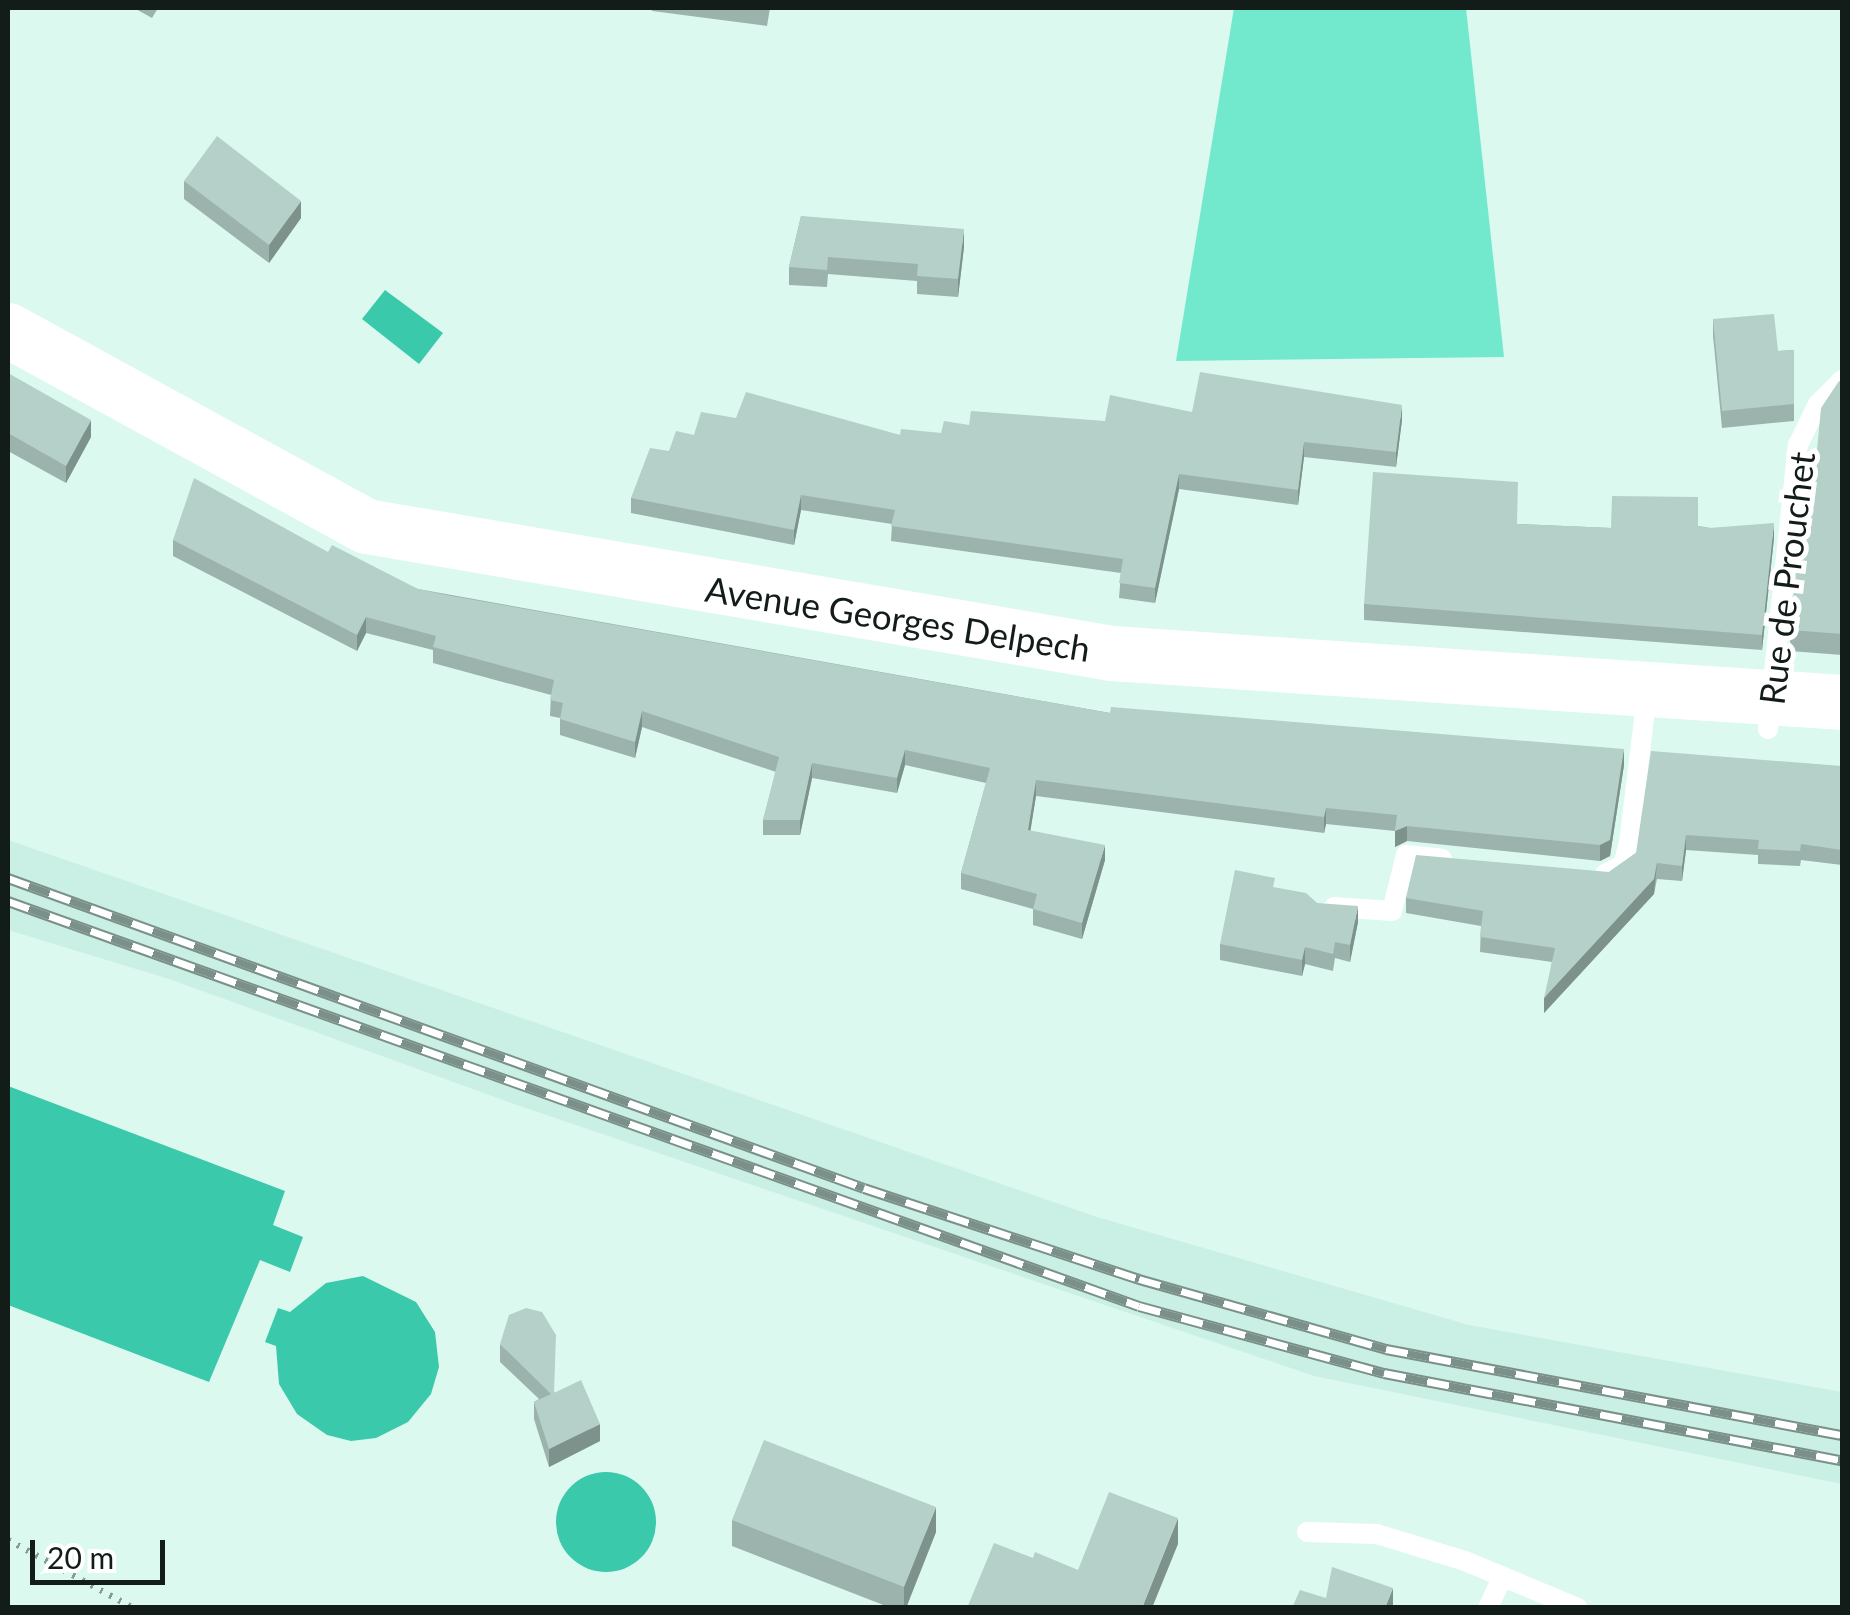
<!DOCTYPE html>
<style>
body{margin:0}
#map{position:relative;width:1850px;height:1615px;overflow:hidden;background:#dcf9f0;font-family:Lato,sans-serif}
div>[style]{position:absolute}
.built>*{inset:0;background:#caf0e5}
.green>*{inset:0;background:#72e9cd}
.water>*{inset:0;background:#3bc9ab}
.round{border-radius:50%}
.path>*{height:6px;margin-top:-3px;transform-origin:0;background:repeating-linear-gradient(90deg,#869b94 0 2.5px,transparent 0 10.5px)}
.lane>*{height:20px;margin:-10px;padding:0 10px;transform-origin:10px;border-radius:10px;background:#fff}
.secondary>*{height:55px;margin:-27.5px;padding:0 27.5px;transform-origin:27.5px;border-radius:27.5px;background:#fff}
.rail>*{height:11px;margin-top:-5.5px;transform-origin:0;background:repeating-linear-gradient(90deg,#fff 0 22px,#7c908a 0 44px);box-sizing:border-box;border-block:2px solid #7c908a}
.wall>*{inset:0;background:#9bb3ac}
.shaded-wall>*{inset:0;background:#7e928c}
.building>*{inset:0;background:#b4d0c8}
span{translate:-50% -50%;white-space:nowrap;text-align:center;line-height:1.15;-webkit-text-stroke:10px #fff;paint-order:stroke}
.street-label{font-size:35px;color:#121c19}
.frame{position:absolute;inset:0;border:10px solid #121c19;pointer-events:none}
.scale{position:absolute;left:30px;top:1540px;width:135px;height:45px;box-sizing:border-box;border:5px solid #121c19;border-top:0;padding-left:12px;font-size:30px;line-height:35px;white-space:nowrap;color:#121c19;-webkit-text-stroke:8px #fff;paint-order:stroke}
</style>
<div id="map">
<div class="built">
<div style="clip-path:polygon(8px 840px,1097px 1217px,1469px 1325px,1842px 1392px,1842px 1484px,1314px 1376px,514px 1104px,169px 979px,8px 930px)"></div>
</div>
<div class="green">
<div style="clip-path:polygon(1234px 8px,1466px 8px,1504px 357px,1176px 361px)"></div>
</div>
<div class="water">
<div style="clip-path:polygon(385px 290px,443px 333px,419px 364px,362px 319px)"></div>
<div style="clip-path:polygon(8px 1086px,285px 1191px,273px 1225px,303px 1237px,290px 1272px,260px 1260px,209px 1382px,8px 1305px)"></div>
<div style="clip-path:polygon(363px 1276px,416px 1302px,435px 1332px,439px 1367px,431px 1394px,408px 1422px,376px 1438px,351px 1441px,327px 1435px,297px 1414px,279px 1384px,276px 1346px,265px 1342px,278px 1308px,290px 1312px,326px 1283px)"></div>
<div class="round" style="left:556px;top:1472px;width:100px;height:100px"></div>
</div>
<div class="path">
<div style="left:8px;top:1540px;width:142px;rotate:28.5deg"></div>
</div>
<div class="lane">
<div style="left:1768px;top:729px;width:286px;rotate:-84deg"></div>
<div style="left:1798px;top:445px;width:46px;rotate:-64deg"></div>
<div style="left:1818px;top:404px;width:34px;rotate:-45deg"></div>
<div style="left:1605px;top:874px;width:20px;rotate:-27deg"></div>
<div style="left:1623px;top:865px;width:23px;rotate:-75deg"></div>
<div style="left:1629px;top:843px;width:125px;rotate:-83.1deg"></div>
<div style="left:1334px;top:907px;width:58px;rotate:3.9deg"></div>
<div style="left:1392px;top:911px;width:58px;rotate:-76deg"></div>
<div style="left:1406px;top:855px;width:36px;rotate:6deg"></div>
<div style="left:1307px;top:1532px;width:70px;rotate:1.6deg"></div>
<div style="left:1377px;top:1534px;width:92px;rotate:17.1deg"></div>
<div style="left:1465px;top:1561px;width:122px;rotate:22.6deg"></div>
<div style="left:1488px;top:1608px;width:35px;rotate:-65deg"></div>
</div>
<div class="secondary">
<div style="left:8px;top:330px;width:408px;rotate:28.7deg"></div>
<div style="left:366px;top:526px;width:757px;rotate:9.66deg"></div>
<div style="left:1112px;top:653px;width:732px;rotate:3.84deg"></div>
</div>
<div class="rail">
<div style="left:8px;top:878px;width:910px;rotate:19.91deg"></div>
<div style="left:864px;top:1188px;width:290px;rotate:18.3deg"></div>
<div style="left:1139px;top:1279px;width:257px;rotate:15.8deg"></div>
<div style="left:1386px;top:1349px;width:464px;rotate:10.7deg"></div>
<div style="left:8px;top:901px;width:1201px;rotate:19.7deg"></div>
<div style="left:1139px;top:1306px;width:254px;rotate:15.3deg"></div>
<div style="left:1384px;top:1373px;width:466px;rotate:10.8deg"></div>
</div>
<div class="wall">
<div style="clip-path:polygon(134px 8px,158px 8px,152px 18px)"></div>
<div style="clip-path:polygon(652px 8px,770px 8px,767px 26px,652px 11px)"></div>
<div style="clip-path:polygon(184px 181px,301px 218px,269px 263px,184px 199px)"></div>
<div style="clip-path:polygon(801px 216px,964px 247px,958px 297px,917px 294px,917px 281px,828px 274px,827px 287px,789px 285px,789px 267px)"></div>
<div style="clip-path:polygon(1713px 319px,1778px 351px,1794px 350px,1794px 421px,1722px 428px,1713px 336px)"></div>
<div style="clip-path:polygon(8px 373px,91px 437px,66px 483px,8px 451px)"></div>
<div style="clip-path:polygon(1842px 382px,1842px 655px,1790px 651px,1790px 630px,1811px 514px)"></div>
<div style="clip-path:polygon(1192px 412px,1402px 420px,1396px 467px,1304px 457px,1298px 505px,1179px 489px,1155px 603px,1119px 598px,1121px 573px,891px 541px,892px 524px,801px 510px,794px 545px,631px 513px,631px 498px,669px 451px,694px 435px,736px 418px,900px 435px,941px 433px,969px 425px,1105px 421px)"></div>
<div style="clip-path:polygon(1518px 524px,1611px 528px,1698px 526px,1774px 538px,1762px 650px,1364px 620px,1364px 604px)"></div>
<div style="clip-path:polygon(173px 540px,328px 552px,418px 589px,1110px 713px,1624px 765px,1610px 856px,1600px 861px,1407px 841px,1395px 847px,1395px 831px,1326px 824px,1324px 833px,1036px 796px,1030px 831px,1105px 860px,1082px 939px,1033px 925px,1033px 909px,961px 889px,961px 873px,986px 783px,905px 765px,897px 793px,812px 778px,800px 835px,763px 835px,763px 820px,776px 772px,642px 727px,635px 758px,560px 735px,560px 718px,550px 716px,551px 695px,433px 663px,433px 650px,366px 633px,357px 651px,173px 556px)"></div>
<div style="clip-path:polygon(1842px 766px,1842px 865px,1801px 860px,1800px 866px,1758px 864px,1758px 855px,1686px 850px,1682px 881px,1657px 879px,1654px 894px,1544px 1013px,1552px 962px,1480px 952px,1481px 926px,1406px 913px,1406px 898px,1609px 872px,1636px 853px)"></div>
<div style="clip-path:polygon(1275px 888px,1317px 903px,1358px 922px,1350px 962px,1335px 958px,1333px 971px,1305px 964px,1302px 976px,1220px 960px,1220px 944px)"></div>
<div style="clip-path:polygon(500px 1344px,554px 1392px,600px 1441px,549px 1467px,534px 1419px,534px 1402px,539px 1399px,500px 1362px)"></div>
<div style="clip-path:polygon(732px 1520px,936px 1532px,906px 1608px,891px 1608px,732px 1546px)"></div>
</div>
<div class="shaded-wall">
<div style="clip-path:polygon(301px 201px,301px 218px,269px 263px,269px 245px)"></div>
<div style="clip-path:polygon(964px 229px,964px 247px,958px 297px,958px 279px)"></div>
<div style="clip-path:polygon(1402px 405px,1402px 420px,1396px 467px,1396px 452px)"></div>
<div style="clip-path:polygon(91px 420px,91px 437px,66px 483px,66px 466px)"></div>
<div style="clip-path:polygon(1304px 442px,1304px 457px,1298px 505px,1298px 490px)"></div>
<div style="clip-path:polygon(1179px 474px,1179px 489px,1155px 603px,1155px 588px)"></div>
<div style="clip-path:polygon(801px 495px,801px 510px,794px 545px,794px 530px)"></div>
<div style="clip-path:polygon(1774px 523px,1774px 538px,1762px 650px,1762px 635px)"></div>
<div style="clip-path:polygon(366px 617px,366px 633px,357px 651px,357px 635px)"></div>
<div style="clip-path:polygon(642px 711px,642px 727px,635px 758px,635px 742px)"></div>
<div style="clip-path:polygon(1624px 749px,1624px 765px,1610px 856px,1600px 861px,1600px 845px)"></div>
<div style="clip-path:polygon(905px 750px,905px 765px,897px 793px,897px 778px)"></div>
<div style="clip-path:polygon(812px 763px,812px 778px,800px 835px,800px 820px)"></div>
<div style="clip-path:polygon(1036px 780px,1036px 796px,1028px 846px,1028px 830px)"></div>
<div style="clip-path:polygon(1326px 808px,1326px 824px,1324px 833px,1324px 817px)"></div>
<div style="clip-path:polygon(1407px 826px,1407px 841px,1395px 847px,1395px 831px)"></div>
<div style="clip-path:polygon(1686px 835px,1686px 850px,1682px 881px,1682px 866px)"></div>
<div style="clip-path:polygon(1105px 845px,1105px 860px,1082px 939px,1082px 923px)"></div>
<div style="clip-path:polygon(1657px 863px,1654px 894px,1544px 1013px,1544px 998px)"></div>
<div style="clip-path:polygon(1358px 906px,1358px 922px,1350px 962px,1350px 945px)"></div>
<div style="clip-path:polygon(1305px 947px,1305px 964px,1302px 976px,1302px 960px)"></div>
<div style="clip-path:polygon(600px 1424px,600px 1441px,549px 1467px,549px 1449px)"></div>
<div style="clip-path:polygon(936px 1507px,936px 1532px,906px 1608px,904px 1608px,904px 1587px)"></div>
<div style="clip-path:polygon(1178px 1518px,1178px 1544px,1152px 1608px,1142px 1608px)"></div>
<div style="clip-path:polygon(1393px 1588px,1393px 1608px,1385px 1608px)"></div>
</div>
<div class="building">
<div style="clip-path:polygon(217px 136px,301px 201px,269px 245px,184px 181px)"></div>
<div style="clip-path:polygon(801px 216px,964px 229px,958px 279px,917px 276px,918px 264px,828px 257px,827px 270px,789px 267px)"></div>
<div style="clip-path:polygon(1774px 314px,1778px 351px,1794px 350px,1794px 404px,1722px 411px,1713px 319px)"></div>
<div style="clip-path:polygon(1200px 372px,1402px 405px,1396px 452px,1304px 442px,1298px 490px,1179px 474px,1155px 588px,1119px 583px,1123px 559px,891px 526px,895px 510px,801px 495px,794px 530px,631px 498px,650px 448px,669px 451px,676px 431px,694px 435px,701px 412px,736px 418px,746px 392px,900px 435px,901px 429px,941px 433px,944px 421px,969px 425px,971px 411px,1105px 421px,1110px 395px,1192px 412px)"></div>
<div style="clip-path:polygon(8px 373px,91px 420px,66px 466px,8px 433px)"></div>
<div style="clip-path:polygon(1839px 381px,1842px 382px,1842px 634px,1790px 630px,1802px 515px,1811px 514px,1821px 408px)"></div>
<div style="clip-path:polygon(1373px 472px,1518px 482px,1517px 524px,1611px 528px,1612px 496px,1698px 497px,1698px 526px,1709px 528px,1774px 523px,1762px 635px,1364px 604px)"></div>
<div style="clip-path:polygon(194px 478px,328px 552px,332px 545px,418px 589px,446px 595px,1110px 713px,1111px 707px,1624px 749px,1610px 840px,1600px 845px,1407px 826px,1395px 831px,1397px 815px,1326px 808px,1324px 817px,1036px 780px,1028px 830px,1105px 845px,1082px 923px,1033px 909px,1037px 894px,961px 873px,990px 768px,905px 750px,897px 778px,812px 763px,800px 820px,763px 820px,779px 757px,642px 711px,635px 742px,560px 719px,563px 703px,550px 700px,554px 680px,433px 647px,436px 636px,366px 617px,357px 635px,173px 540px)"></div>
<div style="clip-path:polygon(1651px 751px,1842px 766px,1842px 850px,1801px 844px,1800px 851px,1758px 849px,1759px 840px,1686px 835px,1682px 866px,1657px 863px,1654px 879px,1544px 998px,1555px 948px,1480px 937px,1483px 911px,1406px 898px,1416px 855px,1609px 872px,1636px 853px)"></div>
<div style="clip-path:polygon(1235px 870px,1275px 878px,1273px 887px,1306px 893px,1317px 903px,1358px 906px,1350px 945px,1335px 942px,1333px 954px,1305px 947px,1302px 960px,1220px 944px)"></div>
<div style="clip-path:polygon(526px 1308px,542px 1312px,556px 1335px,554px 1393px,581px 1380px,600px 1424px,549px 1449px,534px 1402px,551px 1394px,500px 1344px,509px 1315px)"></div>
<div style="clip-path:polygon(764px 1440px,936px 1507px,904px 1587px,732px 1520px)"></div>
<div style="clip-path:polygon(1109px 1492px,1178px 1518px,1142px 1608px,967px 1608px,994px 1543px,1033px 1558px,1035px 1552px,1078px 1570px)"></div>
<div style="clip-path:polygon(1332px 1567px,1393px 1588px,1385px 1608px,1292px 1608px,1300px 1590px,1326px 1598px)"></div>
</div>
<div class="street-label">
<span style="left:1786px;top:578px;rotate:-83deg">Rue de Prouchet</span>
<span style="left:898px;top:618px;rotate:9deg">Avenue Georges Delpech</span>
</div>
<div class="frame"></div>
<div class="scale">20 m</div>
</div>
